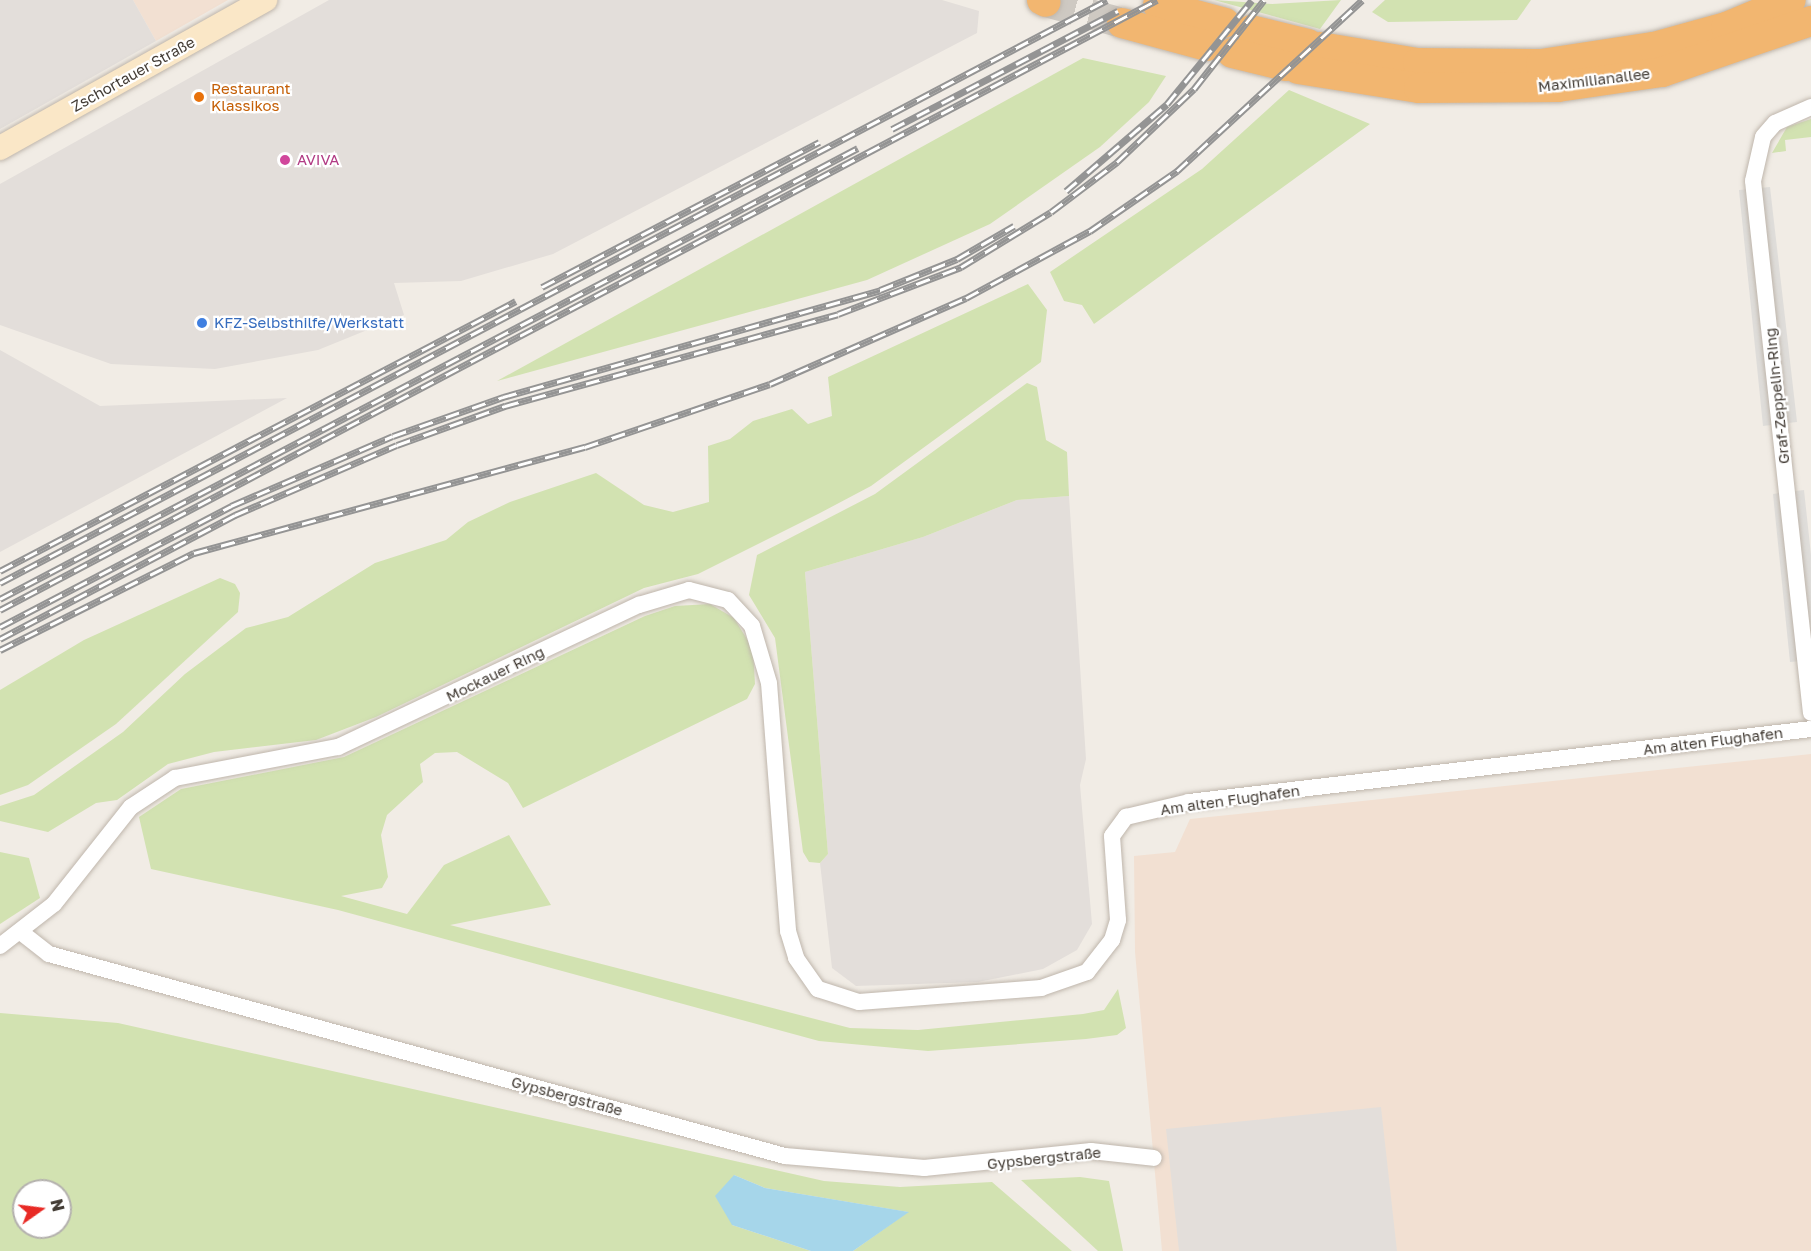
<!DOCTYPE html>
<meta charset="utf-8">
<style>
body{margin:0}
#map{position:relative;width:1811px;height:1251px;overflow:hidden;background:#f1ece5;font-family:"Golos Text",sans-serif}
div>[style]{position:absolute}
.commercial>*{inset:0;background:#f2e0d2}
.industrial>*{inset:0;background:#e3deda}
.green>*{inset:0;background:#d2e2b1}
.parking>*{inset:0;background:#dfddda}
.water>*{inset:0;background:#a6d6ea}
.highway-tunnel>*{height:30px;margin-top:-15px;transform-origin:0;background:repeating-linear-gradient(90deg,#cec9c2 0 30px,transparent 0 45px)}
.roads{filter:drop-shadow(0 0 2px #bfb6ac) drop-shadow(0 0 2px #bfb6ac)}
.street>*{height:16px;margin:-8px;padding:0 8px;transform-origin:8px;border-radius:8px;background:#fff}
.secondary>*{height:24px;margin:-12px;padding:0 12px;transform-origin:12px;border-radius:12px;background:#fae7c7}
.highway>*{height:30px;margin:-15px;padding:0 15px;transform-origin:15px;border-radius:15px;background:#f2b670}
.rail>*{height:7px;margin-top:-3.5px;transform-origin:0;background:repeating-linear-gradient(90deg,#fff 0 14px,#949494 0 28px);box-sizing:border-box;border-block:2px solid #949494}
.dots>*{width:16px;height:16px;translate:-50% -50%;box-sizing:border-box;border:3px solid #fff;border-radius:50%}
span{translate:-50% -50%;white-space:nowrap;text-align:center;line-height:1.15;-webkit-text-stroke:4.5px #fff;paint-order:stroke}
.street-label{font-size:15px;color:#433c35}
.food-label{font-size:15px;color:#c56008}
.left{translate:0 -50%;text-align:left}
.hotel-label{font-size:15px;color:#b23c85}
.shop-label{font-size:15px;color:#366cbe}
.north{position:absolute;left:12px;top:1179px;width:60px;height:60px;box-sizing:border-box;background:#fff;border:2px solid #b4b1ae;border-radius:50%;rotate:76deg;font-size:16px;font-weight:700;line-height:24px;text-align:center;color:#433c35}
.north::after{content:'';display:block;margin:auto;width:21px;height:27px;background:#e82a25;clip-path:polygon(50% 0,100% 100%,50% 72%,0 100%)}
</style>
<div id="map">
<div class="commercial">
<div style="clip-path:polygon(133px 0,228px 0,156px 41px)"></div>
<div style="clip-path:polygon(1811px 754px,1811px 1251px,1162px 1251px,1135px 952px,1134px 856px,1175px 852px,1190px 819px)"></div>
</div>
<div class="industrial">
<div style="clip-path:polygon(0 0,133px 0,156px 41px,0 129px)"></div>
<div style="clip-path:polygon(329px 0,942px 0,979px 11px,977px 33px,553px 254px,461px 281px,394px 283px,404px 315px,318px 350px,215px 369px,111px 364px,0 325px,0 184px)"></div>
<div style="clip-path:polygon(0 350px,100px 406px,287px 398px,0 552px)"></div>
<div style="clip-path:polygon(1069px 496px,1086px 759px,1080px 785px,1092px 924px,1077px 950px,1043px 969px,978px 982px,856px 986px,832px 968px,820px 863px,828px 854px,805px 572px,923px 537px,1017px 500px)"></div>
<div style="clip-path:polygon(1381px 1107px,1397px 1251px,1179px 1251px,1166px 1129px)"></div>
</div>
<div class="green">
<div style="clip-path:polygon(1214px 0,1272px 4px,1341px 0,1320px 29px)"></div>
<div style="clip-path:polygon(1385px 0,1531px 0,1517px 20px,1388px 22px,1372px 12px)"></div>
<div style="clip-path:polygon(1083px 58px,1166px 76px,1149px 102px,1100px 147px,990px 224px,867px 280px,497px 381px)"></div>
<div style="clip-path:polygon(1289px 90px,1370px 124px,1094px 324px,1082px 305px,1064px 301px,1050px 272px,1202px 169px)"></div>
<div style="clip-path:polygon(1811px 119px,1811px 137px,1785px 140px,1786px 151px,1772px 153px,1787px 127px)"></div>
<div style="clip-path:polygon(1028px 284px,1047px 310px,1041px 362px,871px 486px,820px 513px,698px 574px,644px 588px,376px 717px,316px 740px,214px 752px,168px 764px,117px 800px,96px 803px,48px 832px,0 821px,0 806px,34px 795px,123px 732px,185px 674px,246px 628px,288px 617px,375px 563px,446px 540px,468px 522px,510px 502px,596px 473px,644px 505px,673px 512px,709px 502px,708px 446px,730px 439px,753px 421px,792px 409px,808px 424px,832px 416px,828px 377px)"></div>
<div style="clip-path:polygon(1027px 383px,1037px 387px,1046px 440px,1067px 452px,1069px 496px,1017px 500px,923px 537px,805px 572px,828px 854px,820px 863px,809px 862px,803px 852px,775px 638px,749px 595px,757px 555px,875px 494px)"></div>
<div style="clip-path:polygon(220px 578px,235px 584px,240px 593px,238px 612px,116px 724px,28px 785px,0 795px,0 690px,84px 640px)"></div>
<div style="clip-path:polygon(710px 604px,734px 618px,753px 649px,755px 684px,747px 699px,523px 808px,508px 783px,457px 752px,435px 753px,420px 764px,423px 782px,387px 815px,381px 835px,388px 877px,382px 888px,341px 896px,407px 914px,444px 865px,509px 835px,551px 905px,450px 925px,850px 1028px,918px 1030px,1083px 1014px,1104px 1010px,1118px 989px,1126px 1028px,1117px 1035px,1086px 1039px,928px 1051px,819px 1041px,338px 910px,151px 869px,139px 817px,181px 789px,344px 757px,645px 616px,675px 606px)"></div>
<div style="clip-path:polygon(0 852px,29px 858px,40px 898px,0 924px)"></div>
<div style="clip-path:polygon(evenodd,0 1013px,118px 1023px,824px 1181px,900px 1187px,992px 1182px,1072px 1251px,853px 1251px,908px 1212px,765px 1188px,734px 1175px,732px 1225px,811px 1251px,0 1251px,0 1013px,24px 1191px,60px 1191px,60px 1227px,24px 1227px,24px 1191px)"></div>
<div style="clip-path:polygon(1080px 1177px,1109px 1181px,1123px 1251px,1098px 1251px,1021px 1180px)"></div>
</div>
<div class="parking">
<div style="clip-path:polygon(1770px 187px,1797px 422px,1763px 426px,1739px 190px)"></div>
<div style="clip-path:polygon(1804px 490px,1811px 555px,1811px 660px,1790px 662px,1773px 494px)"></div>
</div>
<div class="water">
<div style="clip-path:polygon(734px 1175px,765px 1188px,909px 1212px,853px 1251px,811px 1251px,732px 1225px,715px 1196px)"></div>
</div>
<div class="highway-tunnel">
<div style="left:1046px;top:2px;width:79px;rotate:15.4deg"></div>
</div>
<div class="roads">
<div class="street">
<div style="left:1811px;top:107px;width:39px;rotate:156deg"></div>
<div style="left:1775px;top:123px;width:18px;rotate:131deg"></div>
<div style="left:1763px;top:137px;width:45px;rotate:102.8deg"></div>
<div style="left:1753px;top:181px;width:535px;rotate:83.78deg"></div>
<div style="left:22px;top:933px;width:34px;rotate:38deg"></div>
<div style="left:49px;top:954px;width:763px;rotate:15.35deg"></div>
<div style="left:785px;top:1156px;width:140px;rotate:4.9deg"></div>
<div style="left:924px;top:1168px;width:168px;rotate:-5.8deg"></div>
<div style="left:1091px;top:1151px;width:63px;rotate:6.3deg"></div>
<div style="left:0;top:946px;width:68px;rotate:-37.9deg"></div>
<div style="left:54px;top:904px;width:124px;rotate:-51.6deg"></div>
<div style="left:131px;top:807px;width:53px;rotate:-33.4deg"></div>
<div style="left:175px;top:778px;width:166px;rotate:-10.8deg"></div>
<div style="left:338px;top:747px;width:333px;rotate:-25.3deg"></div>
<div style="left:639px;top:605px;width:52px;rotate:-16.7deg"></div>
<div style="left:689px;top:590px;width:40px;rotate:14.4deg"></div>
<div style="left:728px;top:600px;width:35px;rotate:47deg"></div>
<div style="left:752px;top:626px;width:59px;rotate:73.4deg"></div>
<div style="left:769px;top:683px;width:249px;rotate:85.6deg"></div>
<div style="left:788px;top:931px;width:28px;rotate:73deg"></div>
<div style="left:796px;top:958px;width:38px;rotate:55deg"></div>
<div style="left:818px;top:989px;width:43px;rotate:17.6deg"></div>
<div style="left:859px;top:1002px;width:183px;rotate:-4.4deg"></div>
<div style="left:1041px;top:988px;width:49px;rotate:-19.2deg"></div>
<div style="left:1087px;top:972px;width:41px;rotate:-52deg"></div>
<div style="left:1112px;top:940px;width:21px;rotate:-73deg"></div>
<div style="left:1118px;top:920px;width:84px;rotate:-94.1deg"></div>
<div style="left:1112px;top:836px;width:24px;rotate:-54deg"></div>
<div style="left:1126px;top:817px;width:65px;rotate:-13.4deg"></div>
<div style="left:1189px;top:802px;width:626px;rotate:-6.69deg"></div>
</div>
<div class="secondary">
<div style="left:0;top:148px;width:304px;rotate:-29.2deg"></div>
</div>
<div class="highway">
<div style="left:1042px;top:0;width:4px;rotate:27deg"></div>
<div style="left:1158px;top:5px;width:69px;rotate:15deg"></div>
<div style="left:1122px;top:23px;width:88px;rotate:15.1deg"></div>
<div style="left:1251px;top:30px;width:59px;rotate:13.8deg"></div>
<div style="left:1320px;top:47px;width:99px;rotate:9.3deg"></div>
<div style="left:1418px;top:63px;width:123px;rotate:0.5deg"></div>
<div style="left:1541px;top:64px;width:114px;rotate:-8.6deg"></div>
<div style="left:1654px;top:47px;width:75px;rotate:-15.5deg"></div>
<div style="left:1726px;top:27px;width:70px;rotate:-22.6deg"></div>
<div style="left:1232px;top:53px;width:56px;rotate:13.5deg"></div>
<div style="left:1298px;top:69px;width:122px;rotate:8.9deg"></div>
<div style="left:1419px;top:88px;width:139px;rotate:-0.4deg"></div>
<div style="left:1558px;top:87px;width:105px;rotate:-8.2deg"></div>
<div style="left:1662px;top:72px;width:157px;rotate:-18.9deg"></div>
</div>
</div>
<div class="rail">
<div style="left:892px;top:129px;width:255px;rotate:-27.6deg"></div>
<div style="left:1066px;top:191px;width:133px;rotate:-40.7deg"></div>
<div style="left:1167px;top:104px;width:134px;rotate:-50.7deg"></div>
<div style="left:542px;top:287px;width:313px;rotate:-27.6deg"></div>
<div style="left:0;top:571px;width:582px;rotate:-27.62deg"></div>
<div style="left:0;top:583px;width:1251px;rotate:-27.77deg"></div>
<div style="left:0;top:599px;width:969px;rotate:-27.73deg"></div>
<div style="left:0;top:610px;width:1308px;rotate:-27.8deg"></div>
<div style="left:0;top:627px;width:261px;rotate:-27.6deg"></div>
<div style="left:231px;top:506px;width:176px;rotate:-23.4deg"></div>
<div style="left:393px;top:436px;width:117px;rotate:-19.5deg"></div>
<div style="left:503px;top:397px;width:392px;rotate:-15.8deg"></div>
<div style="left:880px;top:290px;width:83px;rotate:-21.9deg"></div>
<div style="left:957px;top:259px;width:66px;rotate:-30.1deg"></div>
<div style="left:0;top:639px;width:266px;rotate:-27.8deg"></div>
<div style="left:235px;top:515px;width:176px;rotate:-23.4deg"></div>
<div style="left:397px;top:445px;width:115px;rotate:-19.9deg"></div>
<div style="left:505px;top:406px;width:345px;rotate:-15.4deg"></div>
<div style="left:838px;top:314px;width:132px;rotate:-20.9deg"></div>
<div style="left:961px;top:267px;width:105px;rotate:-31.4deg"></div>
<div style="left:1051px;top:212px;width:83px;rotate:-37.1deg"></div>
<div style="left:1117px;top:162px;width:106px;rotate:-43.5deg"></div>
<div style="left:1194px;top:89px;width:113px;rotate:-51.8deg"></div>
<div style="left:0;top:650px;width:217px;rotate:-26.6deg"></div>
<div style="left:194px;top:553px;width:405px;rotate:-15.2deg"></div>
<div style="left:585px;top:447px;width:195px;rotate:-18.8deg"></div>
<div style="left:770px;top:384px;width:214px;rotate:-23.7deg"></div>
<div style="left:966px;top:298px;width:141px;rotate:-28.4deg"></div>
<div style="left:1090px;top:231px;width:106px;rotate:-34.6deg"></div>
<div style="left:1177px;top:171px;width:252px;rotate:-42.7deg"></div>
</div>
<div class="dots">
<div style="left:199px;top:97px;background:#e8710a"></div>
<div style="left:285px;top:160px;background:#d1479c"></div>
<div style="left:202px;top:323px;background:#3f7fe0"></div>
</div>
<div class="street-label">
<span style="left:133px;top:74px;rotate:-29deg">Zschortauer Straße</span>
<span style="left:1594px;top:80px;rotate:-7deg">Maximilianallee</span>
<span style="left:1777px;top:396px;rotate:-96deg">Graf-Zeppelin-Ring</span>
<span style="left:495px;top:674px;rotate:-26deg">Mockauer Ring</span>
<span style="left:1713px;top:741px;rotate:-7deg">Am alten Flughafen</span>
<span style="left:1230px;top:800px;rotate:-8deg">Am alten Flughafen</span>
<span style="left:567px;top:1096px;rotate:15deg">Gypsbergstraße</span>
<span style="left:1044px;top:1158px;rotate:-6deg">Gypsbergstraße</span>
</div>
<div class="food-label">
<span class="left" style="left:211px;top:97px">Restaurant<br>Klassikos</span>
</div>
<div class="hotel-label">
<span class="left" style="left:297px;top:160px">AVIVA</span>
</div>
<div class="shop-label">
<span class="left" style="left:214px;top:323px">KFZ-Selbsthilfe/Werkstatt</span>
</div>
<div class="north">N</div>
</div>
